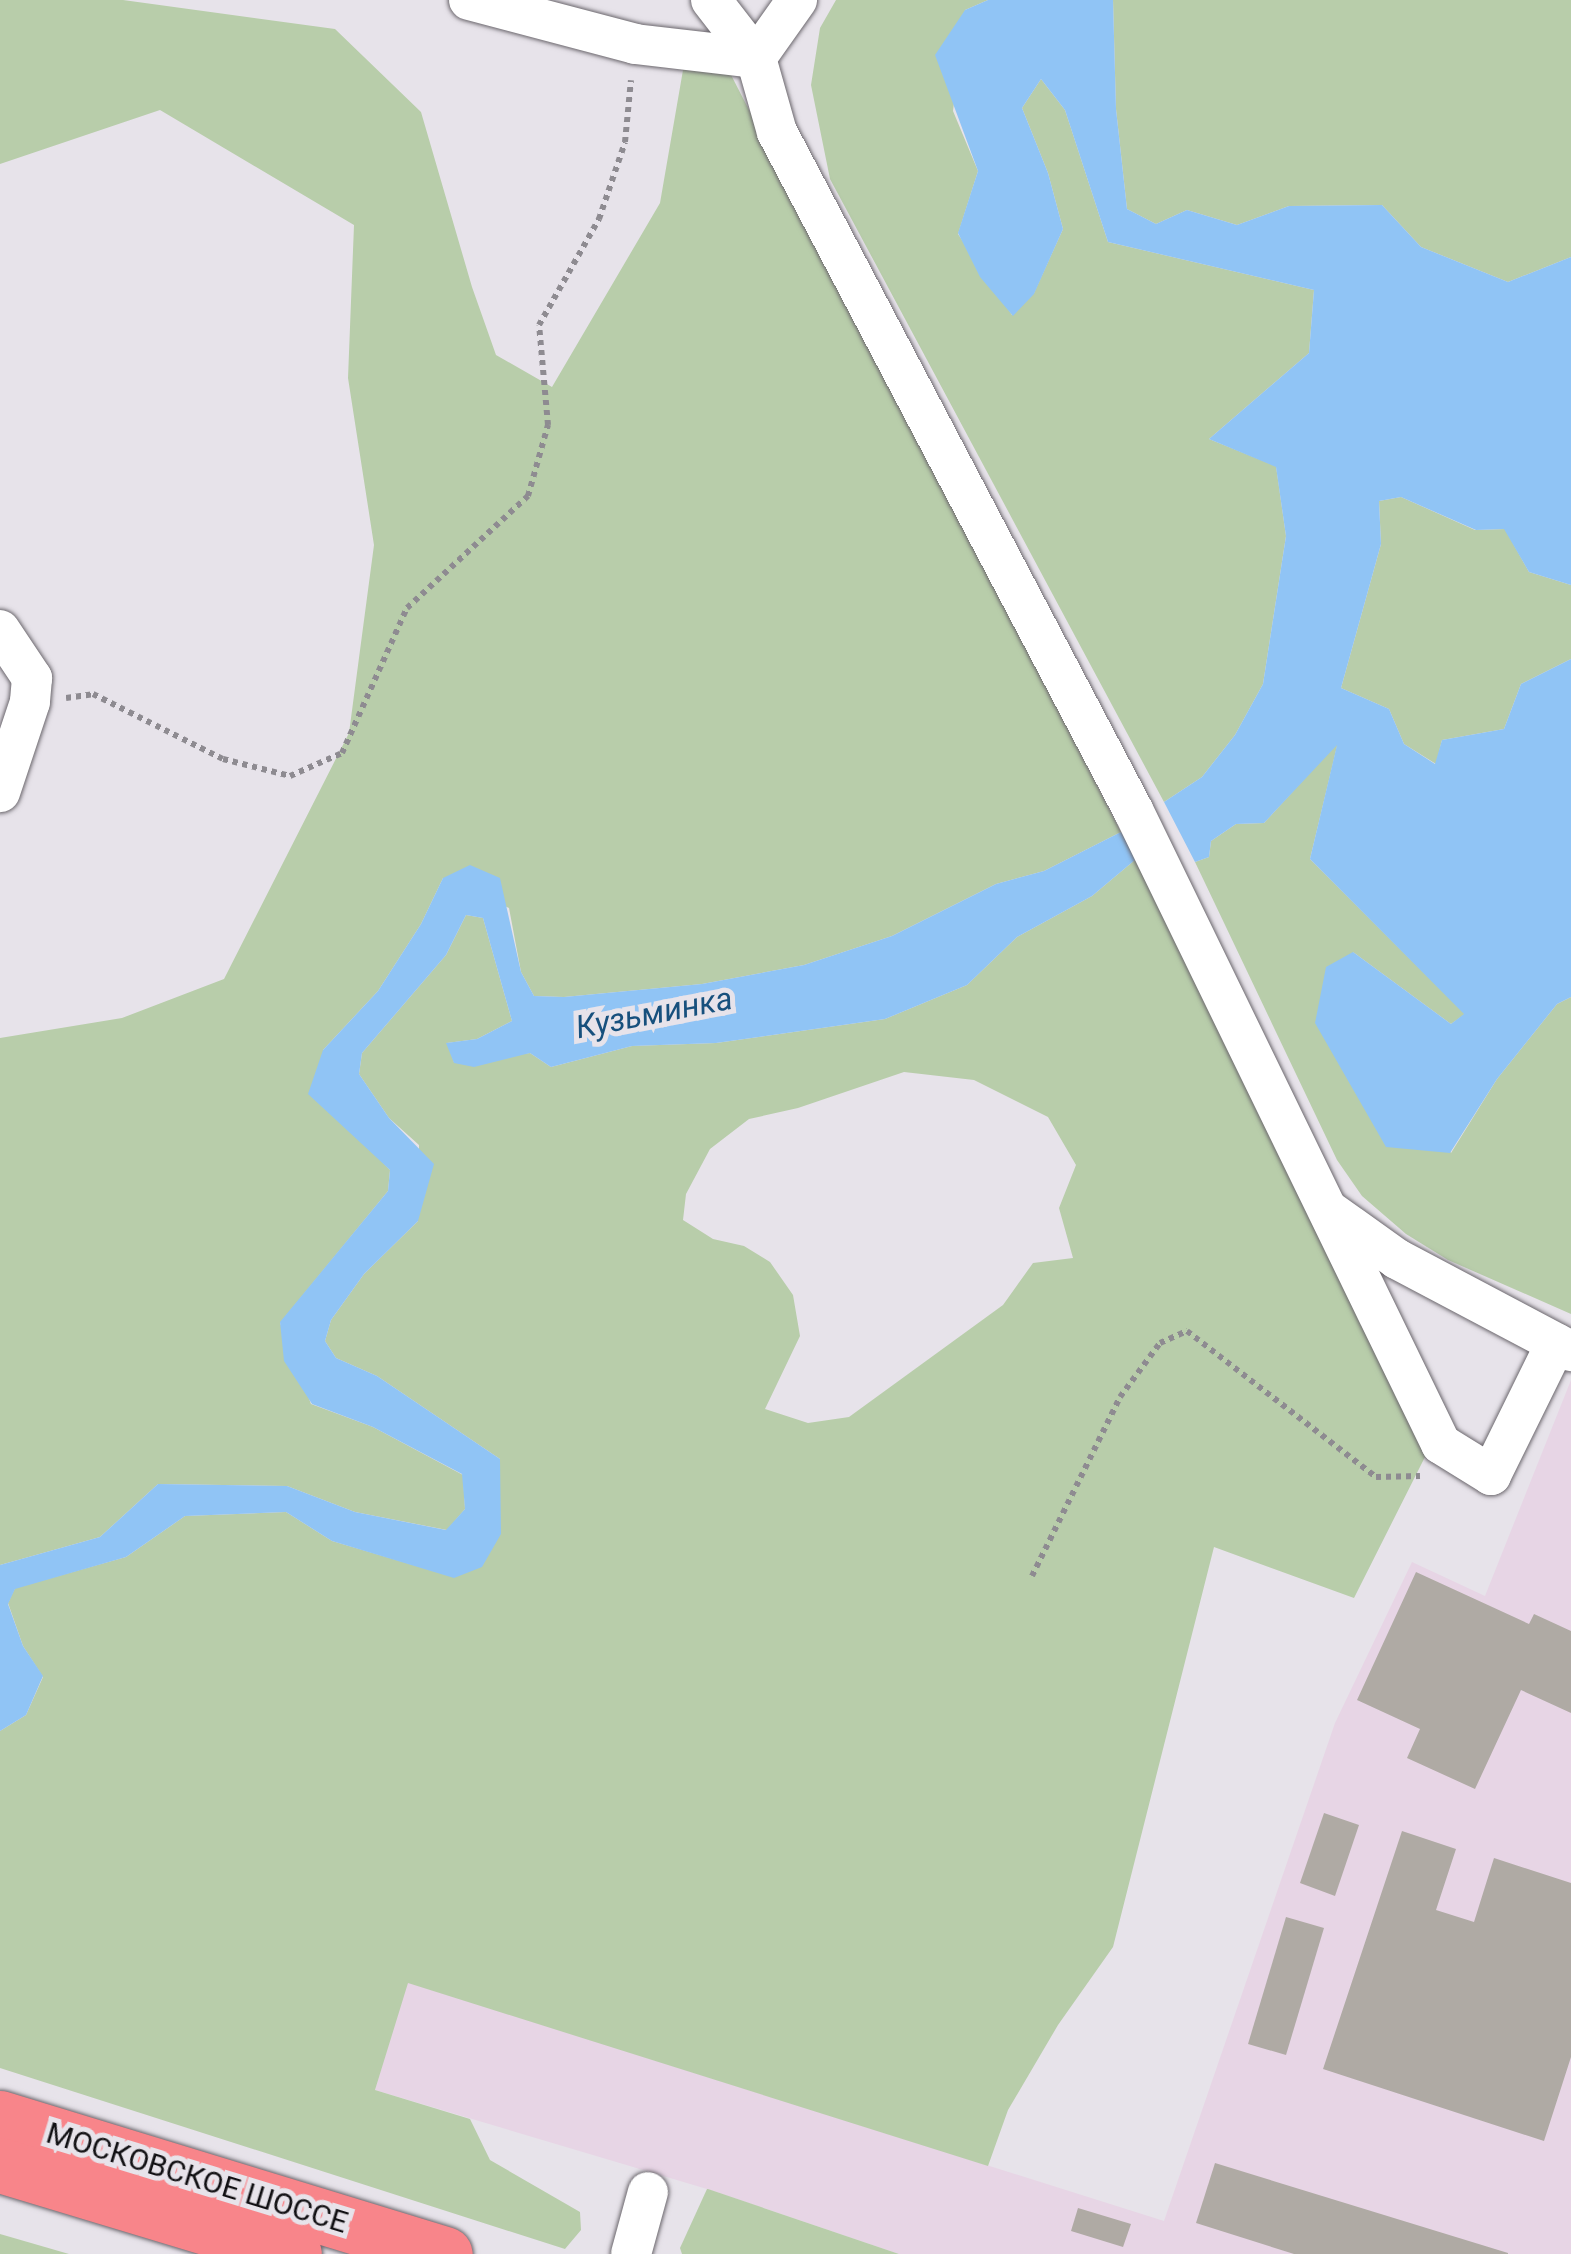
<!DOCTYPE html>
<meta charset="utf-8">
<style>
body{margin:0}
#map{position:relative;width:1571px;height:2254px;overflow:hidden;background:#e7e3ea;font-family:Roboto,sans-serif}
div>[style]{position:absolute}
.industrial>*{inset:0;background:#e7d5e5}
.green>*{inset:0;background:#b8cdaa}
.water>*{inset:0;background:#90c4f5}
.building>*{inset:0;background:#afaaa4}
.path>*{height:6px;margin-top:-3px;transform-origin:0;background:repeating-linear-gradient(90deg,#8e8b91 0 5px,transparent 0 10px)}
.roads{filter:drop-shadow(0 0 2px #6b676d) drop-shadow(0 0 2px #6b676d)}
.minor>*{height:40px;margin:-20px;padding:0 20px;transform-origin:20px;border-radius:20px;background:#fff}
.highway>*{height:55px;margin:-27.5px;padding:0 27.5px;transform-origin:27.5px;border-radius:27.5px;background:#f8858a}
span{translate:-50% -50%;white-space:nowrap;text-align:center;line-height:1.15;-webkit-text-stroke:10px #e7e3ea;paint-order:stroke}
.street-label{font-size:30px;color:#111013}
.water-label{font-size:32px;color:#17507d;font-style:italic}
</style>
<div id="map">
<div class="industrial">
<div style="clip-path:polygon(1571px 1380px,1571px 2254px,899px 2254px,707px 2189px,375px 2090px,407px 1982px,1164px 2221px,1335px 1723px,1412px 1562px,1485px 1596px)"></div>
</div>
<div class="green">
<div style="clip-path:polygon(0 0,123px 0,335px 29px,421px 112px,472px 287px,496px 355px,552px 387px,660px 203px,683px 70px,729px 71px,1121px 832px,1044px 871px,996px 884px,892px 936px,804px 965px,702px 984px,564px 997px,534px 996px,521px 972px,509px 908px,443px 878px,421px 924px,378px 991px,323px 1050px,362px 1141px,390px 1170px,388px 1191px,280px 1323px,311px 1404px,373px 1427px,463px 1475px,465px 1509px,447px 1530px,355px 1512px,287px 1486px,158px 1484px,100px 1537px,0 1565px,0 1038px,122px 1018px,224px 979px,349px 733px,374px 545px,348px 378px,354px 225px,160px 110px,0 164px)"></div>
<div style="clip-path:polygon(836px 0,988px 0,965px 10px,953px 111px,978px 171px,958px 234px,1012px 315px,1034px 293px,1063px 229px,1048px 173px,1022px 108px,1041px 79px,1065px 110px,1108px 242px,1314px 290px,1309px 353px,1209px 439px,1276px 466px,1286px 536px,1263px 684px,1235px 735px,1202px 777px,1164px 802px,830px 179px,811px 85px,820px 28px)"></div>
<div style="clip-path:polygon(1113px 0,1571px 0,1571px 257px,1508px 282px,1421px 247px,1382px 205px,1289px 206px,1237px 225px,1187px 210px,1156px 224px,1127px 209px,1116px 109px)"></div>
<div style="clip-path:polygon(1401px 497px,1475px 530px,1505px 529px,1529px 572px,1571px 585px,1571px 659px,1521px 684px,1504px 729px,1442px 740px,1436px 764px,1404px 744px,1389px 709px,1341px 688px,1381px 544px,1379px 501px)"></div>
<div style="clip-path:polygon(1338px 742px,1310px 859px,1465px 1014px,1451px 1024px,1353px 952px,1451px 1153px,1497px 1079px,1557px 1004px,1571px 997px,1571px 1314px,1448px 1260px,1406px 1234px,1362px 1196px,1337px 1160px,1195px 862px,1209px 857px,1211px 841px,1236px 824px,1264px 823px)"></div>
<div style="clip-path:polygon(evenodd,1136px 859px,1428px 1451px,1354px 1598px,1214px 1547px,1113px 1947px,1058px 2025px,1008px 2110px,988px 2166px,408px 1983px,375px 2090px,470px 2119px,490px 2160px,580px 2212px,581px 2230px,565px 2249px,0 2068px,0 1731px,26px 1715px,43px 1677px,23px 1646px,8px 1603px,15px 1588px,126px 1557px,185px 1516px,286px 1512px,332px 1541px,454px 1577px,500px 1459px,377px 1376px,336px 1358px,325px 1341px,331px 1320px,364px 1274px,418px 1221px,419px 1145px,389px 1118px,359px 1074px,362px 1053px,446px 955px,466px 915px,483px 918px,512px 1021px,477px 1039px,447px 1043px,454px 1062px,530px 1053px,551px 1067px,632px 1046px,716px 1043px,885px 1019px,967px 985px,1017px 937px,1092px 896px,1136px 859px,904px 1072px,974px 1080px,1048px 1117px,1076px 1165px,1059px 1208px,1073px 1258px,1033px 1263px,1003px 1305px,849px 1417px,808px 1423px,765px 1409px,800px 1336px,793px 1295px,770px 1262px,744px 1246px,713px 1239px,683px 1220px,686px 1194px,710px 1149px,749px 1119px,798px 1108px,904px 1072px)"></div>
<div style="clip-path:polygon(707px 2189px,708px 2189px,899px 2254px,682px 2254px,680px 2248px)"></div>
<div style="clip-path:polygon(0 2234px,69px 2254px,0 2254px)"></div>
</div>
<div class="water">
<div style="clip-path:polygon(988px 0,1113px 0,1116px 109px,1127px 209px,1156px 224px,1187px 210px,1237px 225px,1289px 206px,1382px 205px,1421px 247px,1508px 282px,1571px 257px,1571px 585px,1529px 572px,1504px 529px,1476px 530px,1401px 497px,1379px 501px,1381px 544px,1341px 688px,1389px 709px,1404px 744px,1435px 764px,1442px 740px,1504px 729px,1521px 684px,1571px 659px,1571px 997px,1557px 1004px,1497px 1079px,1450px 1153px,1386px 1147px,1315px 1023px,1326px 967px,1353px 952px,1451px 1024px,1464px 1014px,1310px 859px,1337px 745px,1264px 823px,1236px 824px,1211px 841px,1209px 857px,1195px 862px,1164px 802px,1202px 777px,1235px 735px,1263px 684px,1286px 536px,1276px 467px,1209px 439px,1309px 353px,1314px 290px,1108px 242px,1065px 110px,1041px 79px,1022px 108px,1048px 173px,1063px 229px,1034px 294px,1013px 316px,980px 277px,958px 233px,978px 171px,935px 55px,965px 10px)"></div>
<div style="clip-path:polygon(1121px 832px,1136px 859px,1092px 896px,1017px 937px,967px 985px,885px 1019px,716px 1043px,632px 1046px,551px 1067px,530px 1053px,474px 1067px,454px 1063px,446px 1043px,477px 1039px,512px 1021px,483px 918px,466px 915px,446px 955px,362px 1053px,359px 1074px,389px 1118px,434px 1164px,418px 1221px,364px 1274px,331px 1320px,325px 1341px,336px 1358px,377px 1376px,500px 1459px,501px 1534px,482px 1567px,454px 1578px,332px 1541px,286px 1512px,185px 1516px,126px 1557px,15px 1589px,8px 1604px,23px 1646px,43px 1676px,26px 1715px,0 1731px,0 1565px,100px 1537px,158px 1484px,287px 1486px,355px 1512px,446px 1530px,465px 1509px,462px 1474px,373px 1427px,312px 1404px,284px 1361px,280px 1322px,388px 1191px,390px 1170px,308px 1094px,323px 1050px,378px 991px,421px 924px,443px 878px,470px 865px,500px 878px,521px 972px,534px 996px,564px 997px,702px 984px,804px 965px,892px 936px,996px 884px,1044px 871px)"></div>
</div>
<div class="building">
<div style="clip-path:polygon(1416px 1572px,1529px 1624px,1534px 1614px,1571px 1631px,1571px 1713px,1521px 1690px,1475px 1789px,1407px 1758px,1420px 1729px,1357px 1700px)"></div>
<div style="clip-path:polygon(1324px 1813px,1359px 1825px,1335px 1896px,1300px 1883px)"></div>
<div style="clip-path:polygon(1402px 1831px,1456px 1849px,1436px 1910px,1474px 1922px,1494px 1858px,1571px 1883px,1571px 2057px,1544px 2141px,1323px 2069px)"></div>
<div style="clip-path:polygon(1286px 1917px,1324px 1928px,1286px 2055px,1248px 2044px)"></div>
<div style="clip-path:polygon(1215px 2163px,1508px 2253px,1508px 2254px,1294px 2254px,1196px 2223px)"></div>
<div style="clip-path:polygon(1078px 2208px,1131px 2224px,1123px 2247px,1071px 2231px)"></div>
</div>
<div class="path">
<div style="left:66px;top:698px;width:27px;rotate:-8deg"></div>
<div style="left:93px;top:694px;width:145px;rotate:26.6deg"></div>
<div style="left:223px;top:759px;width:69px;rotate:14.2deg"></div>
<div style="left:290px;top:776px;width:57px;rotate:-23.9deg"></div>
<div style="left:342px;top:753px;width:159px;rotate:-65.9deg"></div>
<div style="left:407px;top:608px;width:165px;rotate:-42.8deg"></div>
<div style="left:528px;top:496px;width:74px;rotate:-74.3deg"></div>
<div style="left:548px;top:425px;width:100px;rotate:-95.1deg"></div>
<div style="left:539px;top:325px;width:122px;rotate:-60.5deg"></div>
<div style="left:599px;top:219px;width:81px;rotate:-71.3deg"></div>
<div style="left:625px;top:142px;width:62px;rotate:-84.5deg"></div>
<div style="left:1032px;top:1576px;width:199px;rotate:-63.8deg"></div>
<div style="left:1120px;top:1397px;width:67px;rotate:-53.5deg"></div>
<div style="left:1160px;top:1343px;width:30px;rotate:-24deg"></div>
<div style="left:1187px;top:1331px;width:239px;rotate:37.7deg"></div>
<div style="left:1376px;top:1477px;width:44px;rotate:-1.3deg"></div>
</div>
<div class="roads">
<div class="minor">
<div style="left:469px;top:0;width:172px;rotate:14.8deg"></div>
<div style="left:635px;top:44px;width:122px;rotate:6.6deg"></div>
<div style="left:711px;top:0;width:73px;rotate:52.2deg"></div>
<div style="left:756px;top:58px;width:77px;rotate:74.2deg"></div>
<div style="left:777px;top:132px;width:766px;rotate:62.3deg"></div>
<div style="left:1133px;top:810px;width:705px;rotate:64.09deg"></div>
<div style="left:1441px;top:1444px;width:59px;rotate:31.8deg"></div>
<div style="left:1491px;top:1475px;width:147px;rotate:-63.8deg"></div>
<div style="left:756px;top:58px;width:71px;rotate:-54.7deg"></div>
<div style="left:0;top:630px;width:58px;rotate:56.3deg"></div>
<div style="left:32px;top:678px;width:24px;rotate:95deg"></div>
<div style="left:30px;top:702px;width:95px;rotate:108.4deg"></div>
<div style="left:1331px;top:1212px;width:81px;rotate:35.5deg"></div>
<div style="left:1397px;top:1259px;width:197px;rotate:27.9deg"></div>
<div style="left:631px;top:2254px;width:64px;rotate:-74.7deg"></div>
</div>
<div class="highway">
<div style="left:0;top:2118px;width:465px;rotate:17deg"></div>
<div style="left:0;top:2165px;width:307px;rotate:16.8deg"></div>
</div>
</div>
<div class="street-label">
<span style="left:197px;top:2178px;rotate:17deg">МОСКОВСКОЕ ШОССЕ</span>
</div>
<div class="water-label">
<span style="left:654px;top:1013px;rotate:-11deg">Кузьминка</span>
</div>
</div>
